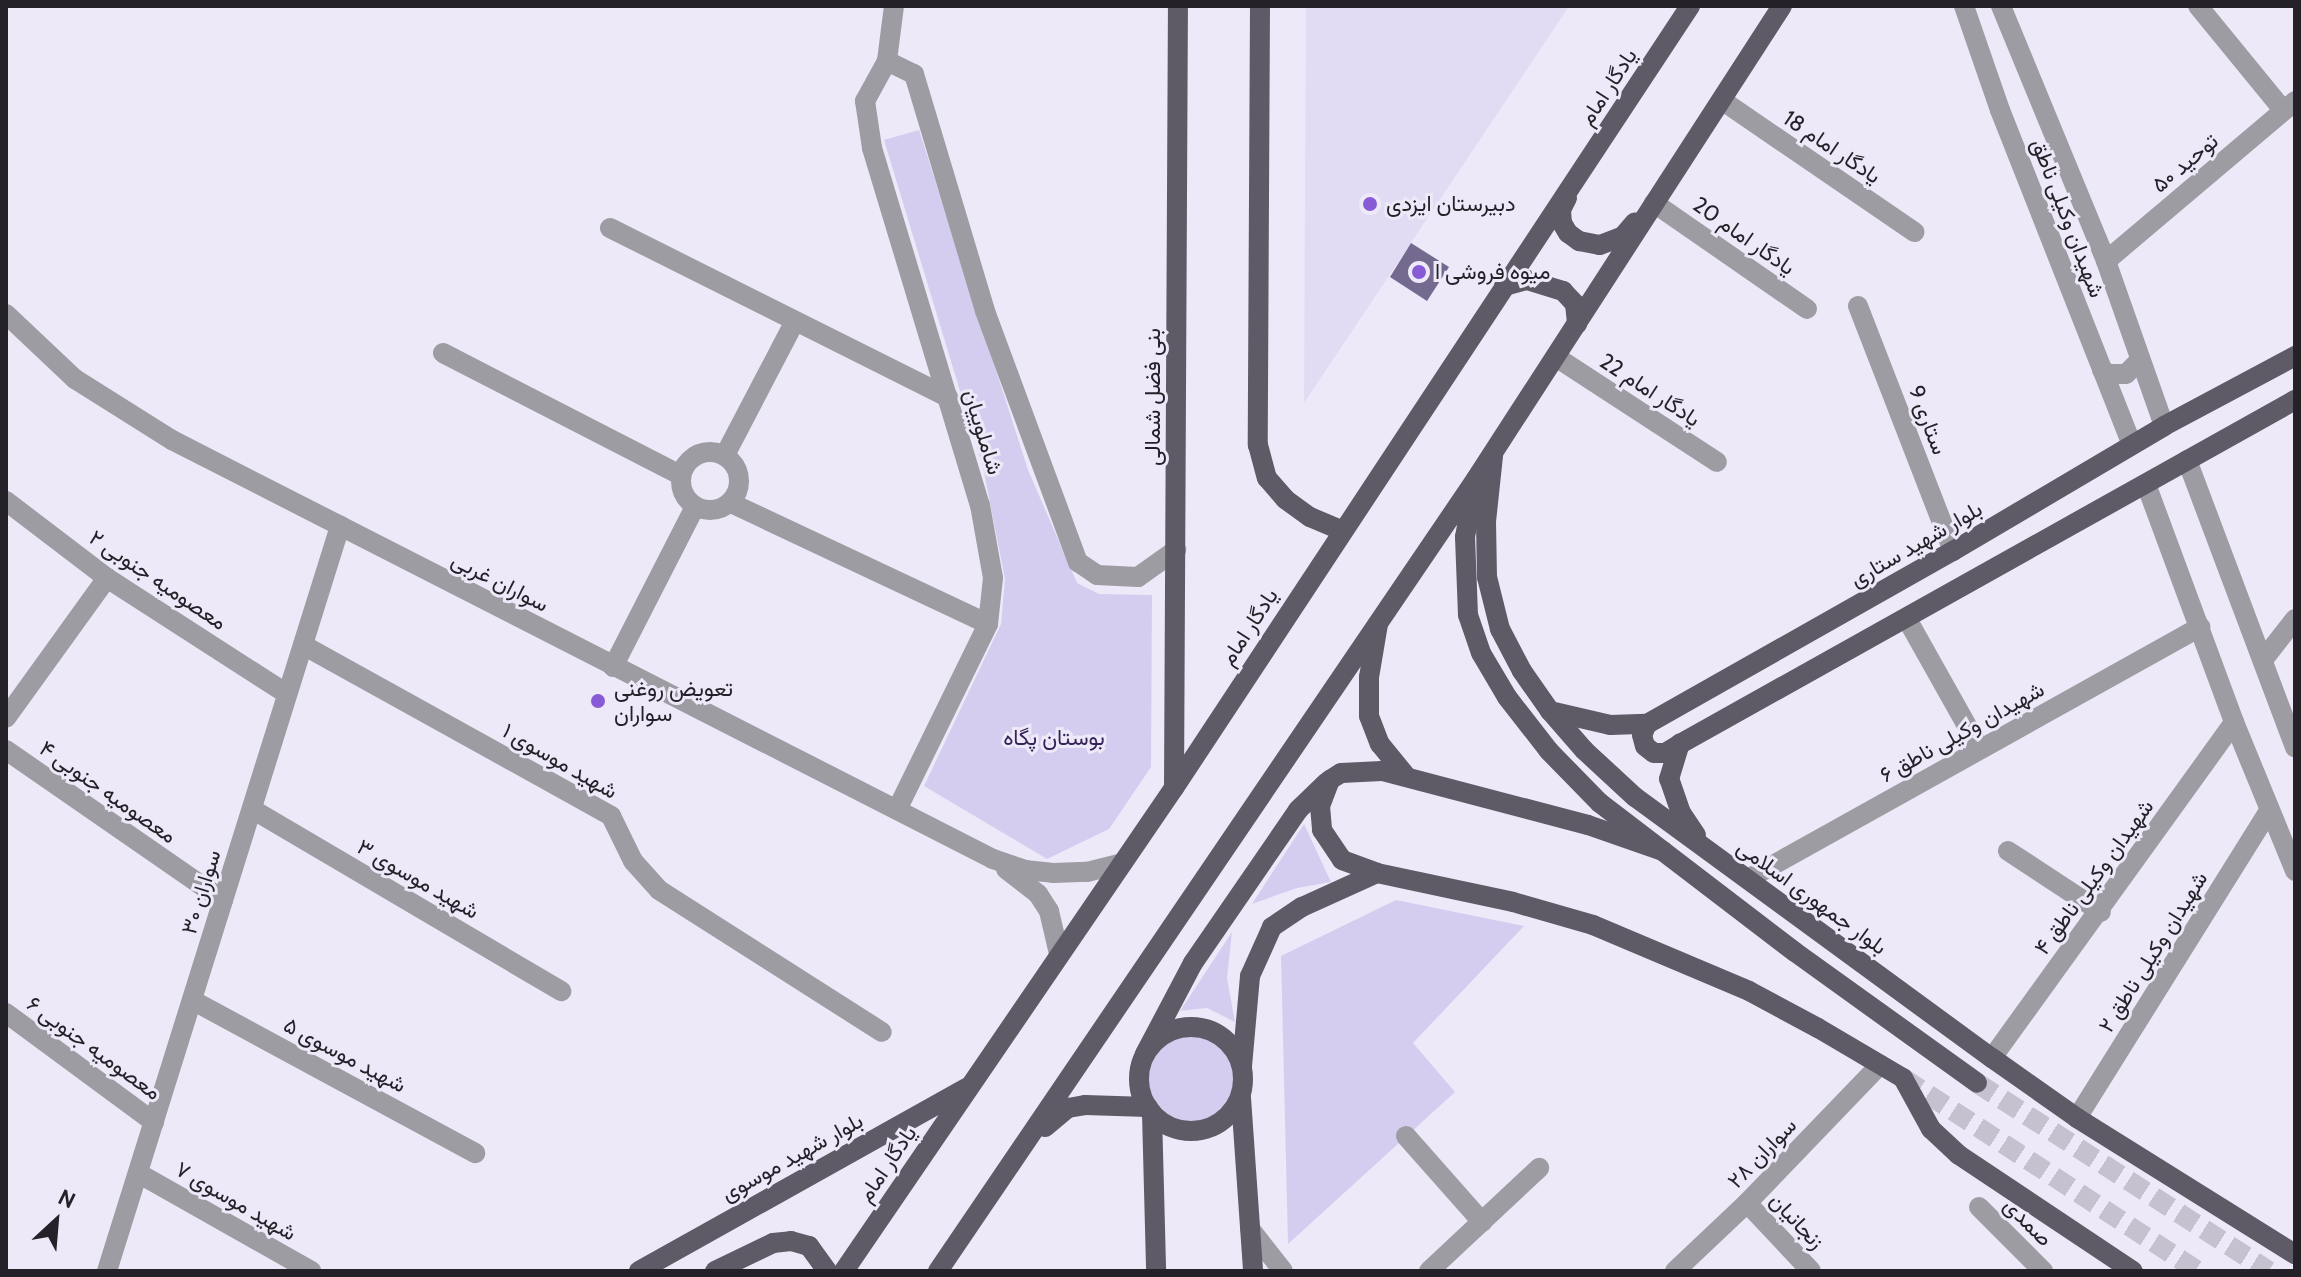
<!DOCTYPE html>
<meta charset="utf-8">
<style>
body{margin:0}
#map{position:relative;width:2301px;height:1277px;overflow:hidden;background:#ede9f9;font-family:Cabin,Vazirmatn,sans-serif}
div>[style]{position:absolute}
.built>*{inset:0;background:#e1dcf3}
.green>*{inset:0;background:#d5cdef}
.round{border-radius:50%}
.building>*{inset:0;background:#746a90}
.major-tunnel>*{height:20px;margin-top:-10px;transform-origin:0;background:repeating-linear-gradient(90deg,#c5c1cf 0 20px,transparent 0 30px)}
.minor>*{height:20px;margin:-10px;padding:0 10px;transform-origin:10px;border-radius:10px;background:#9d9ca3}
.minor>.ring{margin:-10px;padding:0;box-sizing:content-box;background:none;border:20px solid #9d9ca3;border-radius:50%}
.major>*{height:20px;margin:-10px;padding:0 10px;transform-origin:10px;border-radius:10px;background:#5e5b66}
.major>.ring{margin:-10px;padding:0;box-sizing:content-box;background:none;border:20px solid #5e5b66;border-radius:50%}
.dots>*{width:22px;height:22px;translate:-50% -50%;box-sizing:border-box;border:4px solid #ede9f9;border-radius:50%}
span{translate:-50% -50%;white-space:nowrap;text-align:center;line-height:1.15;-webkit-text-stroke:6px #ede9f9;paint-order:stroke}
.street-label{font-size:22px;color:#242228}
.poi-label{font-size:22px;color:#242228}
.left{translate:0 -50%;text-align:left}
.park-label{font-size:22px;color:#352357}
.frame{position:absolute;inset:0;border:8px solid #242228;pointer-events:none}
.north{position:absolute;left:16px;top:1181px;width:80px;height:80px;-webkit-text-stroke:6px #ede9f9;paint-order:stroke;rotate:26deg;font-size:22px;font-weight:700;line-height:32px;text-align:center;color:#242228}
.north::after{content:'';display:block;margin:auto;width:28px;height:36px;background:#242228;clip-path:polygon(50% 0,100% 100%,50% 72%,0 100%)}
</style>
<div id="map">
<div class="built">
<div style="clip-path:polygon(1306px 6px,1569px 6px,1304px 403px)"></div>
</div>
<div class="green">
<div style="clip-path:polygon(919px 130px,1028px 470px,1077px 583px,1099px 594px,1152px 595px,1151px 767px,1109px 829px,1047px 859px,924px 786px,1001px 624px,1005px 579px,983px 467px,884px 140px)"></div>
<div style="clip-path:polygon(1304px 824px,1331px 882px,1297px 888px,1252px 904px)"></div>
<div style="clip-path:polygon(1396px 900px,1524px 926px,1413px 1043px,1455px 1092px,1288px 1244px,1281px 956px)"></div>
<div style="clip-path:polygon(1232px 932px,1227px 978px,1235px 1022px,1207px 1008px,1180px 1011px)"></div>
<div class="round" style="left:1149px;top:1036px;width:86px;height:86px"></div>
</div>
<div class="building">
<div style="clip-path:polygon(1411px 243px,1449px 267px,1427px 301px,1390px 277px)"></div>
</div>
<div class="major-tunnel">
<div style="left:1903px;top:1078px;width:353px;rotate:33.2deg"></div>
<div style="left:1977px;top:1083px;width:347px;rotate:32.8deg"></div>
</div>
<div class="minor">
<div style="left:894px;top:6px;width:55px;rotate:97.3deg"></div>
<div style="left:887px;top:61px;width:46px;rotate:118.8deg"></div>
<div style="left:865px;top:101px;width:48px;rotate:81.5deg"></div>
<div style="left:872px;top:148px;width:373px;rotate:73.2deg"></div>
<div style="left:980px;top:505px;width:74px;rotate:79.9deg"></div>
<div style="left:993px;top:578px;width:46px;rotate:96.2deg"></div>
<div style="left:988px;top:624px;width:207px;rotate:116.1deg"></div>
<div style="left:1964px;top:6px;width:110px;rotate:70.9deg"></div>
<div style="left:2000px;top:110px;width:360px;rotate:68.5deg"></div>
<div style="left:2001px;top:6px;width:276px;rotate:67.6deg"></div>
<div style="left:2106px;top:261px;width:175px;rotate:70.6deg"></div>
<div style="left:2198px;top:6px;width:134px;rotate:50.7deg"></div>
<div style="left:887px;top:61px;width:30px;rotate:26deg"></div>
<div style="left:914px;top:74px;width:247px;rotate:73.3deg"></div>
<div style="left:985px;top:311px;width:268px;rotate:69.7deg"></div>
<div style="left:1078px;top:562px;width:23px;rotate:34deg"></div>
<div style="left:1097px;top:575px;width:41px;rotate:2.8deg"></div>
<div style="left:1138px;top:577px;width:47px;rotate:-35.4deg"></div>
<div style="left:1723px;top:101px;width:232px;rotate:34.4deg"></div>
<div style="left:1654px;top:203px;width:186px;rotate:34.7deg"></div>
<div style="left:610px;top:228px;width:378px;rotate:26.6deg"></div>
<div style="left:2106px;top:261px;width:248px;rotate:-40.2deg"></div>
<div style="left:1858px;top:306px;width:263px;rotate:68.8deg"></div>
<div style="left:6px;top:314px;width:95px;rotate:43.3deg"></div>
<div style="left:75px;top:379px;width:115px;rotate:32.2deg"></div>
<div style="left:172px;top:440px;width:922px;rotate:27.04deg"></div>
<div style="left:993px;top:859px;width:34px;rotate:19deg"></div>
<div style="left:1025px;top:870px;width:28px;rotate:6deg"></div>
<div style="left:1053px;top:873px;width:34px;rotate:-2deg"></div>
<div style="left:1087px;top:872px;width:36px;rotate:-14deg"></div>
<div style="left:443px;top:353px;width:267px;rotate:27.2deg"></div>
<div style="left:1556px;top:357px;width:192px;rotate:33.1deg"></div>
<div style="left:2102px;top:370px;width:8px;rotate:30deg"></div>
<div style="left:2109px;top:374px;width:17px"></div>
<div style="left:2126px;top:374px;width:20px;rotate:-45deg"></div>
<div class="ring" style="left:681px;top:452px;width:38px;height:38px"></div>
<div style="left:725px;top:455px;width:151px;rotate:-62.4deg"></div>
<div style="left:2187px;top:460px;width:307px;rotate:69.4deg"></div>
<div style="left:2146px;top:484px;width:254px;rotate:69.7deg"></div>
<div style="left:2234px;top:722px;width:161px;rotate:67.7deg"></div>
<div style="left:6px;top:501px;width:127px;rotate:37.3deg"></div>
<div style="left:107px;top:578px;width:214px;rotate:32.8deg"></div>
<div style="left:731px;top:503px;width:284px;rotate:25.2deg"></div>
<div style="left:1907px;top:619px;width:149px;rotate:60.7deg"></div>
<div style="left:303px;top:645px;width:352px;rotate:29deg"></div>
<div style="left:611px;top:816px;width:50px;rotate:63.9deg"></div>
<div style="left:633px;top:861px;width:39px;rotate:48deg"></div>
<div style="left:659px;top:890px;width:264px;rotate:32.5deg"></div>
<div style="left:2263px;top:660px;width:52px;rotate:-52deg"></div>
<div style="left:613px;top:667px;width:180px;rotate:-62.9deg"></div>
<div style="left:6px;top:718px;width:173px;rotate:-54.2deg"></div>
<div style="left:6px;top:750px;width:264px;rotate:34.7deg"></div>
<div style="left:252px;top:809px;width:359px;rotate:30.5deg"></div>
<div style="left:2008px;top:851px;width:111px;rotate:33.3deg"></div>
<div style="left:1006px;top:869px;width:41px;rotate:38deg"></div>
<div style="left:1038px;top:894px;width:20px;rotate:57deg"></div>
<div style="left:1049px;top:911px;width:44px;rotate:76.9deg"></div>
<div style="left:1748px;top:879px;width:518px;rotate:-29.14deg"></div>
<div style="left:192px;top:1000px;width:322px;rotate:28.4deg"></div>
<div style="left:6px;top:1013px;width:184px;rotate:36.4deg"></div>
<div style="left:1992px;top:1058px;width:414px;rotate:-54.2deg"></div>
<div style="left:2077px;top:1118px;width:362px;rotate:-58deg"></div>
<div style="left:1406px;top:1136px;width:115px;rotate:48.5deg"></div>
<div style="left:138px;top:1173px;width:199px;rotate:29.5deg"></div>
<div style="left:1747px;top:1203px;width:93px;rotate:46.7deg"></div>
<div style="left:1979px;top:1207px;width:91px;rotate:45deg"></div>
<div style="left:1250px;top:1229px;width:53px;rotate:51.8deg"></div>
<div style="left:107px;top:1271px;width:781px;rotate:-72.63deg"></div>
<div style="left:1429px;top:1271px;width:151px;rotate:-43.1deg"></div>
<div style="left:1675px;top:1271px;width:99px;rotate:-43.4deg"></div>
<div style="left:1747px;top:1203px;width:192px;rotate:-46.1deg"></div>
</div>
<div class="major">
<div style="left:1260px;top:6px;width:439px;rotate:90.3deg"></div>
<div style="left:1258px;top:445px;width:34px;rotate:75deg"></div>
<div style="left:1267px;top:478px;width:28px;rotate:49deg"></div>
<div style="left:1285px;top:499px;width:31px;rotate:36deg"></div>
<div style="left:1310px;top:517px;width:34px;rotate:23deg"></div>
<div style="left:1567px;top:198px;width:13px;rotate:117deg"></div>
<div style="left:1561px;top:210px;width:13px;rotate:86deg"></div>
<div style="left:1562px;top:223px;width:12px;rotate:59deg"></div>
<div style="left:1568px;top:233px;width:14px;rotate:36deg"></div>
<div style="left:1579px;top:241px;width:21px;rotate:11deg"></div>
<div style="left:1600px;top:245px;width:25px;rotate:-21deg"></div>
<div style="left:1623px;top:236px;width:18px;rotate:-49deg"></div>
<div style="left:1504px;top:286px;width:24px;rotate:-15deg"></div>
<div style="left:1527px;top:280px;width:38px;rotate:17deg"></div>
<div style="left:1563px;top:291px;width:18px;rotate:47deg"></div>
<div style="left:1575px;top:304px;width:20px;rotate:84deg"></div>
<div style="left:1493px;top:456px;width:65px;rotate:96.1deg"></div>
<div style="left:1486px;top:521px;width:56px;rotate:89deg"></div>
<div style="left:1487px;top:577px;width:54px;rotate:76deg"></div>
<div style="left:1500px;top:629px;width:47px;rotate:62.4deg"></div>
<div style="left:1522px;top:671px;width:49px;rotate:55deg"></div>
<div style="left:1550px;top:711px;width:52px;rotate:48.9deg"></div>
<div style="left:1584px;top:750px;width:69px;rotate:42.7deg"></div>
<div style="left:1635px;top:797px;width:442px;rotate:36.2deg"></div>
<div style="left:1992px;top:1058px;width:104px;rotate:35.2deg"></div>
<div style="left:2077px;top:1118px;width:257px;rotate:32deg"></div>
<div style="left:1474px;top:487px;width:51px;rotate:100.2deg"></div>
<div style="left:1465px;top:537px;width:78px;rotate:87.8deg"></div>
<div style="left:1468px;top:615px;width:40px;rotate:71.1deg"></div>
<div style="left:1481px;top:653px;width:51px;rotate:59.4deg"></div>
<div style="left:1507px;top:697px;width:68px;rotate:52.1deg"></div>
<div style="left:1549px;top:751px;width:73px;rotate:45.6deg"></div>
<div style="left:1600px;top:803px;width:245px;rotate:37.4deg"></div>
<div style="left:1795px;top:952px;width:224px;rotate:35.7deg"></div>
<div style="left:1378px;top:624px;width:54px;rotate:99.6deg"></div>
<div style="left:1369px;top:677px;width:39px;rotate:90deg"></div>
<div style="left:1369px;top:716px;width:30px;rotate:69deg"></div>
<div style="left:1380px;top:744px;width:41px;rotate:50.9deg"></div>
<div style="left:1550px;top:711px;width:62px;rotate:13.1deg"></div>
<div style="left:1610px;top:725px;width:37px;rotate:-2deg"></div>
<div style="left:1647px;top:724px;width:352px;rotate:-29.5deg"></div>
<div style="left:1953px;top:551px;width:245px;rotate:-30.6deg"></div>
<div style="left:2164px;top:426px;width:149px;rotate:-28.1deg"></div>
<div style="left:1647px;top:724px;width:12px;rotate:114deg"></div>
<div style="left:1642px;top:735px;width:11px;rotate:75deg"></div>
<div style="left:1645px;top:746px;width:11px;rotate:38deg"></div>
<div style="left:1654px;top:753px;width:11px"></div>
<div style="left:1665px;top:753px;width:17px;rotate:-31deg"></div>
<div style="left:1174px;top:786px;width:780px;rotate:-89.71deg"></div>
<div style="left:1696px;top:835px;width:27px;rotate:-124deg"></div>
<div style="left:1681px;top:813px;width:36px;rotate:-109deg"></div>
<div style="left:1669px;top:779px;width:37px;rotate:-73deg"></div>
<div style="left:1680px;top:744px;width:705px;rotate:-29.22deg"></div>
<div style="left:1663px;top:851px;width:79px;rotate:-160.9deg"></div>
<div style="left:1588px;top:825px;width:213px;rotate:-165.3deg"></div>
<div style="left:1382px;top:771px;width:41px;rotate:177.2deg"></div>
<div style="left:1341px;top:773px;width:13px;rotate:148deg"></div>
<div style="left:1330px;top:780px;width:28px;rotate:111deg"></div>
<div style="left:1320px;top:806px;width:24px;rotate:85deg"></div>
<div style="left:1322px;top:830px;width:36px;rotate:56deg"></div>
<div style="left:1342px;top:860px;width:37px;rotate:20deg"></div>
<div style="left:1377px;top:873px;width:139px;rotate:12deg"></div>
<div style="left:1513px;top:902px;width:83px;rotate:16deg"></div>
<div style="left:1593px;top:925px;width:169px;rotate:22.9deg"></div>
<div style="left:1749px;top:991px;width:78px;rotate:28.2deg"></div>
<div style="left:1818px;top:1028px;width:99px;rotate:30.5deg"></div>
<div style="left:1903px;top:1078px;width:58px;rotate:61.2deg"></div>
<div style="left:1931px;top:1129px;width:38px;rotate:43deg"></div>
<div style="left:1959px;top:1155px;width:209px;rotate:33.7deg"></div>
<div class="ring" style="left:1139px;top:1027px;width:84px;height:84px"></div>
<div style="left:1145px;top:1054px;width:103px;rotate:-62.2deg"></div>
<div style="left:1193px;top:963px;width:186px;rotate:-55.5deg"></div>
<div style="left:1298px;top:810px;width:40px;rotate:-44deg"></div>
<div style="left:1242px;top:1066px;width:90px;rotate:-84.9deg"></div>
<div style="left:1250px;top:976px;width:54px;rotate:-65.8deg"></div>
<div style="left:1272px;top:927px;width:36px;rotate:-34deg"></div>
<div style="left:1302px;top:907px;width:82px;rotate:-24.4deg"></div>
<div style="left:1241px;top:1098px;width:173px;rotate:86deg"></div>
<div style="left:1152px;top:1113px;width:158px;rotate:88.5deg"></div>
<div style="left:1045px;top:1127px;width:30px;rotate:-40deg"></div>
<div style="left:1068px;top:1108px;width:17px;rotate:-10deg"></div>
<div style="left:1085px;top:1105px;width:63px;rotate:1.8deg"></div>
<div style="left:639px;top:1271px;width:375px;rotate:-29.2deg"></div>
<div style="left:715px;top:1271px;width:64px;rotate:-25.8deg"></div>
<div style="left:773px;top:1243px;width:18px;rotate:-6deg"></div>
<div style="left:791px;top:1241px;width:19px;rotate:16deg"></div>
<div style="left:809px;top:1246px;width:31px;rotate:54deg"></div>
<div style="left:844px;top:1271px;width:585px;rotate:-55.66deg"></div>
<div style="left:1174px;top:788px;width:937px;rotate:-56.58deg"></div>
<div style="left:938px;top:1271px;width:957px;rotate:-55.81deg"></div>
<div style="left:1476px;top:479px;width:563px;rotate:-57.1deg"></div>
</div>
<div class="dots">
<div style="left:1370px;top:204px;background:#865bd5"></div>
<div style="left:1419px;top:272px;background:#865bd5"></div>
<div style="left:598px;top:701px;background:#865bd5"></div>
</div>
<div class="street-label">
<span style="left:1608px;top:87px;rotate:-57deg">یادگار امام</span>
<span style="left:1832px;top:147px;rotate:34deg">یادگار امام 18</span>
<span style="left:2185px;top:163px;rotate:-40deg">توحید ۵۰</span>
<span style="left:2068px;top:218px;rotate:69deg">شهیدان وکیلی ناطق</span>
<span style="left:1744px;top:236px;rotate:35deg">یادگار امام 20</span>
<span style="left:1650px;top:390px;rotate:33deg">یادگار امام 22</span>
<span style="left:1153px;top:397px;rotate:-90deg">بنی فضل شمالی</span>
<span style="left:1928px;top:420px;rotate:69deg">ستاری 9</span>
<span style="left:983px;top:432px;rotate:73deg">شاملوییان</span>
<span style="left:1916px;top:544px;rotate:-30deg">بلوار شهید ستاری</span>
<span style="left:158px;top:580px;rotate:34deg">معصومیه جنوبی ۲</span>
<span style="left:500px;top:582px;rotate:27deg">سواران غربی</span>
<span style="left:1249px;top:627px;rotate:-57deg">یادگار امام</span>
<span style="left:1962px;top:732px;rotate:-29deg">شهیدان وکیلی ناطق ۶</span>
<span style="left:560px;top:761px;rotate:30deg">شهید موسوی ۱</span>
<span style="left:108px;top:792px;rotate:35deg">معصومیه جنوبی ۴</span>
<span style="left:2094px;top:877px;rotate:-54deg">شهیدان وکیلی ناطق ۴</span>
<span style="left:418px;top:879px;rotate:30deg">شهید موسوی ۳</span>
<span style="left:201px;top:892px;rotate:-73deg">سواران ۳۰</span>
<span style="left:1812px;top:897px;rotate:36deg">بلوار جمهوری اسلامی</span>
<span style="left:2153px;top:952px;rotate:-58deg">شهیدان وکیلی ناطق ٢</span>
<span style="left:94px;top:1048px;rotate:36deg">معصومیه جنوبی ۶</span>
<span style="left:345px;top:1055px;rotate:28deg">شهید موسوی ۵</span>
<span style="left:1762px;top:1153px;rotate:-46deg">سواران ۲۸</span>
<span style="left:792px;top:1157px;rotate:-29deg">بلوار شهید موسوی</span>
<span style="left:887px;top:1164px;rotate:-56deg">یادگار امام</span>
<span style="left:236px;top:1201px;rotate:30deg">شهید موسوی ۷</span>
<span style="left:1797px;top:1221px;rotate:47deg">زنجانیان</span>
<span style="left:2028px;top:1222px;rotate:45deg">صمدی</span>
</div>
<div class="poi-label">
<span class="left" style="left:1386px;top:204px">دبیرستان ایزدی</span>
<span class="left" style="left:1435px;top:272px">میوه فروشی ا</span>
<span class="left" style="left:614px;top:701px">تعویض روغنی<br>سواران</span>
</div>
<div class="park-label">
<span style="left:1054px;top:738px">بوستان پگاه</span>
</div>
<div class="frame"></div>
<div class="north">N</div>
</div>
